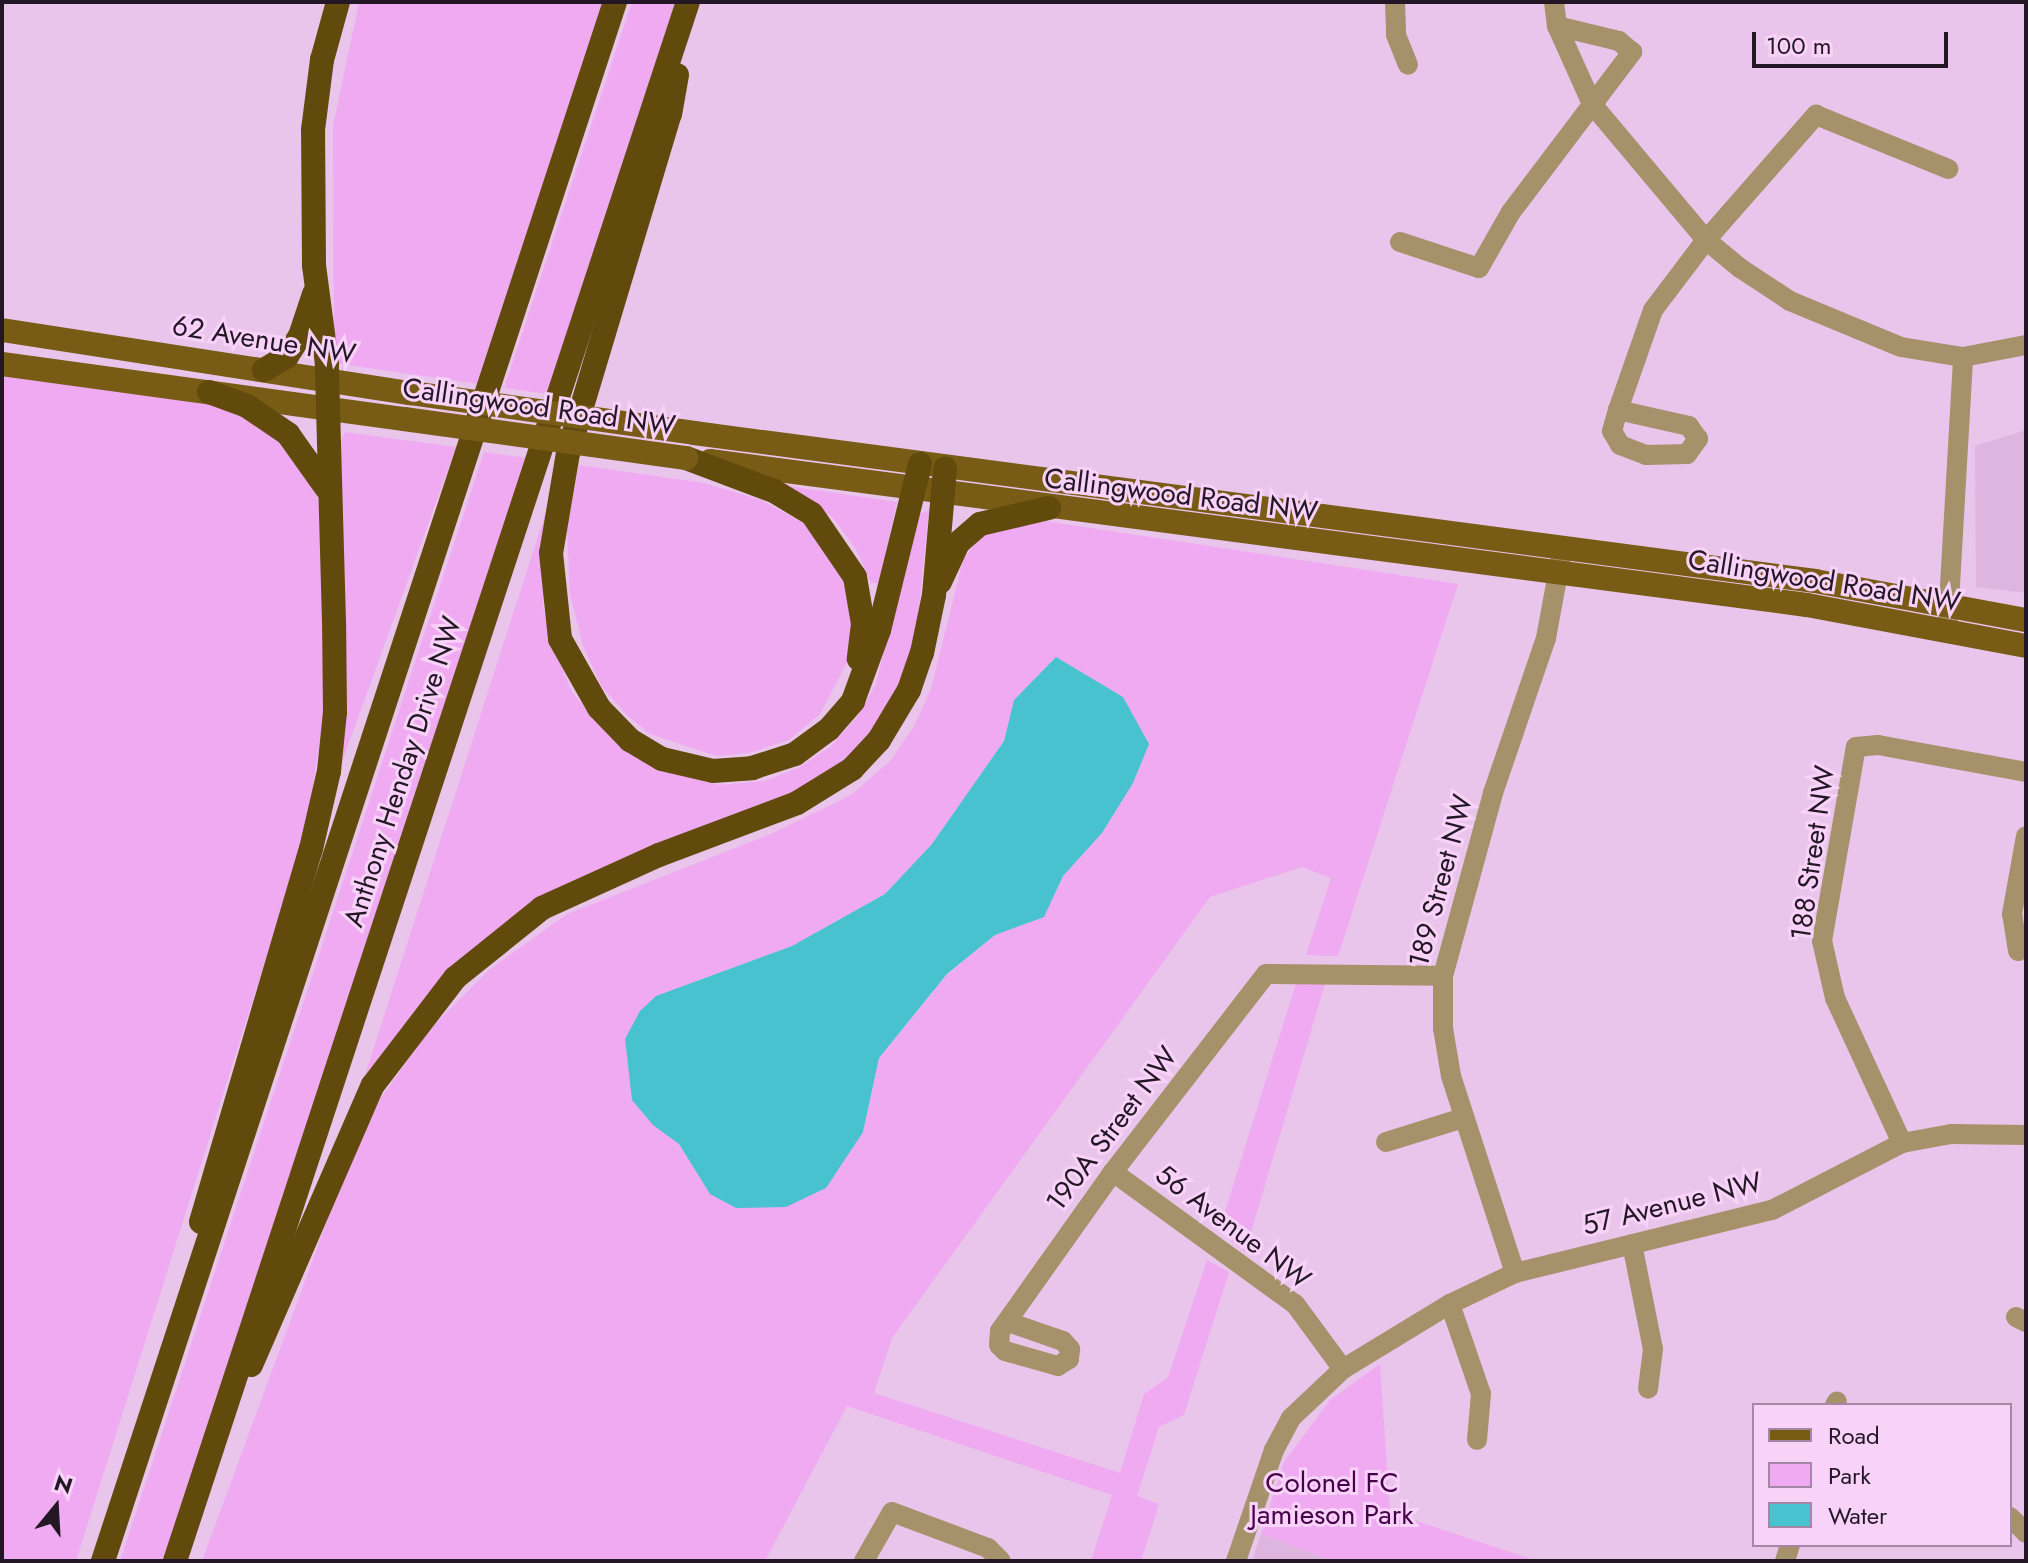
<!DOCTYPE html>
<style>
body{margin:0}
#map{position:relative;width:2028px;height:1563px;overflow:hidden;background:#eac5eb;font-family:Jost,sans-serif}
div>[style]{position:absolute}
.built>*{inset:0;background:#deb5df}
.green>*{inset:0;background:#efaaf1}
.water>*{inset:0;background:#49c2cf}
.minor>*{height:20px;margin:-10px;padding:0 10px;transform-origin:10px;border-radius:10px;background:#a5926a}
.major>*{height:24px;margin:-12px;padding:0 12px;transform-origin:12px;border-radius:12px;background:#785c16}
.highway>*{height:24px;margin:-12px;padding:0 12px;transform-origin:12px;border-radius:12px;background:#624a0d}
.major-bridge>*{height:24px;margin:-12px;padding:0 12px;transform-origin:12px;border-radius:12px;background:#785c16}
span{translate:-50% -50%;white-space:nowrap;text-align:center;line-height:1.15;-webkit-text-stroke:6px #f8d2f8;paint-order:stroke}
.street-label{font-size:28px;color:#241725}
.park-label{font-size:28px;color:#47004b}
.frame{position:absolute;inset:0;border:4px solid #241725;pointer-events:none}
.legend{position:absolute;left:1752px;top:1403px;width:260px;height:144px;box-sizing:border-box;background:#f8d2f8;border:2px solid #a387a4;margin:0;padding:10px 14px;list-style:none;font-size:24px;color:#241725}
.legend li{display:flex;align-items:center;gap:16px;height:40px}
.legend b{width:40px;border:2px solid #a387a4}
.north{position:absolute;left:16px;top:1467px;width:80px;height:80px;-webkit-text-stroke:6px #f8d2f8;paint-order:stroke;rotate:18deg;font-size:22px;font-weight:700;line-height:32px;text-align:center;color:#241725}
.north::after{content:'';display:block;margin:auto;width:28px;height:36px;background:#241725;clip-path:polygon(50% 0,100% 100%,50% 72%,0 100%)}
.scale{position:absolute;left:1752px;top:32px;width:196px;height:36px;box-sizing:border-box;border:4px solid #241725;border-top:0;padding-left:10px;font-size:24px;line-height:28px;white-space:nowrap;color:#241725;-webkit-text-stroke:6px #f8d2f8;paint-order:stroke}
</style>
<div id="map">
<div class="built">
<div style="clip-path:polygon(2026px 430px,2026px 593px,1976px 587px,1975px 446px)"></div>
<div style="clip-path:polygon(1261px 1534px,1334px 1561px,1252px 1561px)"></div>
</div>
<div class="green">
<div style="clip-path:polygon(359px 2px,603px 2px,478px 384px,334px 363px,333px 126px)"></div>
<div style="clip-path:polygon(632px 2px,675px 2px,548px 394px,504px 388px)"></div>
<div style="clip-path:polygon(2px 373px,214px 403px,278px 435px,306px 471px,320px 505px,325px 705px,307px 828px,76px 1561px,2px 1561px)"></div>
<div style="clip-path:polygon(345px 432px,456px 447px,324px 812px,338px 446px)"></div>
<div style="clip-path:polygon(484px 452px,527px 458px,163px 1561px,120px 1561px)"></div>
<div style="clip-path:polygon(579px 465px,704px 483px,761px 500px,803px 523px,831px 552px,854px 605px,854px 649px,820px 714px,789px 740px,749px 753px,716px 756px,650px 734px,627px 715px,602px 687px,583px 646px,570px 594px,567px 530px)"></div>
<div style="clip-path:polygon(788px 486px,897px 502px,879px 583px,871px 583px,856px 549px,833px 518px)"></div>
<div style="clip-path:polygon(547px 508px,543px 607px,556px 653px,572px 692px,605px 731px,647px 765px,718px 785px,764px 781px,798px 768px,830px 747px,857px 717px,876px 684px,917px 515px,929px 510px,916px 639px,901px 686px,879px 729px,846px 765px,798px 792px,532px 909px,357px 1100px)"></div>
<div style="clip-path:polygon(evenodd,1032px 519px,1458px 584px,1338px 956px,1306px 955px,1331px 878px,1302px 867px,1210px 897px,892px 1338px,874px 1393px,1120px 1473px,1144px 1394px,1168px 1377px,1207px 1260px,1229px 1272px,1184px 1415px,1159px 1427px,1137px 1496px,1159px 1504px,1141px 1561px,1091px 1561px,1112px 1495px,847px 1406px,765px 1561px,202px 1561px,345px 1172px,381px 1098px,431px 1028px,490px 969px,567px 914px,771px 834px,851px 795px,890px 761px,913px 728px,931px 689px,963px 560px,978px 539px,1004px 524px,1032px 519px,1056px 657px,1123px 697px,1149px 744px,1133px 783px,1102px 833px,1063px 876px,1044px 916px,995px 935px,947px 975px,879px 1058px,863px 1132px,710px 1194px,679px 1144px,632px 1099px,625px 1039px,656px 996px,792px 946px,885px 894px,932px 844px,1004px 741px,1014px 700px,1056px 657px)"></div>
<div style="clip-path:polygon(1296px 983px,1325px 984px,1245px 1252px,1219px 1231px)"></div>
<div style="clip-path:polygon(1380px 1364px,1390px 1512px,1537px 1561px,1334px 1561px,1261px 1534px,1284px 1462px,1330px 1400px)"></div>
</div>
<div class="water">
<div style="clip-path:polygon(1056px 657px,1123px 697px,1149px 744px,1133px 783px,1102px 833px,1063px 876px,1044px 917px,995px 935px,947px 974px,879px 1058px,863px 1132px,826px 1188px,786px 1207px,736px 1208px,710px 1194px,679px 1144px,653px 1125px,632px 1100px,625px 1039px,640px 1011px,656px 996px,792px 946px,885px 894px,932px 844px,1004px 741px,1014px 700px)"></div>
</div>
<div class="minor">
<div style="left:1395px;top:2px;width:33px;rotate:88deg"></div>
<div style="left:1396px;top:35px;width:32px;rotate:68deg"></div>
<div style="left:1554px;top:2px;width:24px;rotate:83deg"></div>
<div style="left:1557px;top:26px;width:85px;rotate:65.8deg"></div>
<div style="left:1592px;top:104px;width:177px;rotate:50deg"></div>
<div style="left:1706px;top:240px;width:44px;rotate:39.5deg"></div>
<div style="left:1740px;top:268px;width:60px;rotate:33.4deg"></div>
<div style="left:1790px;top:301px;width:120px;rotate:22.5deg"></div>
<div style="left:1901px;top:347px;width:63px;rotate:9.2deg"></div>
<div style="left:1963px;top:357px;width:64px;rotate:-10.8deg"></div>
<div style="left:1400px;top:242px;width:83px;rotate:18.2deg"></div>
<div style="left:1479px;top:268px;width:64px;rotate:-60.3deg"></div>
<div style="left:1511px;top:212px;width:201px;rotate:-52.9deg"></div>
<div style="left:1632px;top:52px;width:17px;rotate:-140deg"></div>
<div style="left:1619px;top:41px;width:64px;rotate:-166.4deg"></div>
<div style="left:1618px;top:410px;width:22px;rotate:106deg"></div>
<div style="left:1612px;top:431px;width:16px;rotate:60deg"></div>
<div style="left:1620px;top:445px;width:28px;rotate:21deg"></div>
<div style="left:1646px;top:455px;width:41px;rotate:-1.4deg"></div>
<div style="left:1687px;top:454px;width:19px;rotate:-54deg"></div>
<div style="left:1698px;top:439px;width:16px;rotate:-125deg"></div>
<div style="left:1689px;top:426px;width:73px;rotate:-167.3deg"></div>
<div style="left:1618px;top:410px;width:106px;rotate:-70.7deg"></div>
<div style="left:1653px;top:310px;width:88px;rotate:-52.9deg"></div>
<div style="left:1706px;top:240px;width:167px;rotate:-48.7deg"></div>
<div style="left:1816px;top:115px;width:143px;rotate:22.2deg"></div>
<div style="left:1948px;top:620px;width:263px;rotate:-86.7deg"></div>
<div style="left:2018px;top:951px;width:37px;rotate:-99deg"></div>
<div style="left:2012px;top:914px;width:79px;rotate:-79.8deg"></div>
<div style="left:1386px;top:1142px;width:81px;rotate:-17.3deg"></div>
<div style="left:1902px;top:1143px;width:160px;rotate:-114.8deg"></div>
<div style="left:1835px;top:998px;width:58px;rotate:-102.8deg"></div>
<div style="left:1822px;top:941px;width:197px;rotate:-80.1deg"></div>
<div style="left:1856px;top:747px;width:22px;rotate:-5deg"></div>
<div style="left:1878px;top:745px;width:150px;rotate:10.3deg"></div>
<div style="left:1113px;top:1172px;width:225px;rotate:36deg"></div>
<div style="left:1295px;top:1304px;width:81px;rotate:53.6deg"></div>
<div style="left:1632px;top:1244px;width:107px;rotate:78.7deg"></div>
<div style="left:1653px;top:1349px;width:40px;rotate:97.1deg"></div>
<div style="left:1515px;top:1273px;width:207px;rotate:-108deg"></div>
<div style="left:1451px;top:1076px;width:49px;rotate:-99.5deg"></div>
<div style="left:1443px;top:1028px;width:52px;rotate:-90deg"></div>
<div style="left:1443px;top:976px;width:190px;rotate:-74.7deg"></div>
<div style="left:1493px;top:793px;width:164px;rotate:-71.1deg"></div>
<div style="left:1546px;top:638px;width:82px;rotate:-79.5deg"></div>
<div style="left:1450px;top:1304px;width:95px;rotate:71deg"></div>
<div style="left:1481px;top:1394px;width:46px;rotate:95deg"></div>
<div style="left:2016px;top:1317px;width:11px;rotate:27deg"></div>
<div style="left:1008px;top:1322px;width:58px;rotate:19.1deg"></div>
<div style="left:1063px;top:1341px;width:11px;rotate:49deg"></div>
<div style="left:1070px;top:1349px;width:10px;rotate:96deg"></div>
<div style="left:1069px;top:1359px;width:13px;rotate:148deg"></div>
<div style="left:1058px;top:1366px;width:55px;rotate:-164.2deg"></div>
<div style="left:1005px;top:1351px;width:8px;rotate:-135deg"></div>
<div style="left:999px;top:1345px;width:14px;rotate:-86deg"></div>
<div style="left:1000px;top:1331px;width:195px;rotate:-54.6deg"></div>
<div style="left:1113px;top:1172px;width:250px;rotate:-52.3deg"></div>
<div style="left:1266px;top:974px;width:177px;rotate:0.6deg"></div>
<div style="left:1835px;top:1405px;width:4px;rotate:-63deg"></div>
<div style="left:2010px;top:1517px;width:23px;rotate:45deg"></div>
<div style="left:864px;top:1561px;width:56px;rotate:-60.3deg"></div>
<div style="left:892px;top:1512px;width:103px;rotate:20.6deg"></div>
<div style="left:988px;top:1548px;width:18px;rotate:45deg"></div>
<div style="left:1236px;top:1561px;width:117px;rotate:-71.1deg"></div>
<div style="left:1274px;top:1450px;width:36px;rotate:-62deg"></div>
<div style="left:1291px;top:1418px;width:71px;rotate:-43.3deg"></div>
<div style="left:1343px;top:1369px;width:125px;rotate:-31.3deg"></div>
<div style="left:1450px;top:1304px;width:72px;rotate:-25.5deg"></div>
<div style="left:1515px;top:1273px;width:265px;rotate:-13.8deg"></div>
<div style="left:1772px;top:1210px;width:146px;rotate:-27.3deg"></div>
<div style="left:1902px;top:1143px;width:50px;rotate:-10.4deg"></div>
<div style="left:1951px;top:1134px;width:75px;rotate:0.8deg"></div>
<div style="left:1785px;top:1561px;width:17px;rotate:-73deg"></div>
</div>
<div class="major">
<div style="left:2px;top:330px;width:414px;rotate:8.8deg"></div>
<div style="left:2px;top:364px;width:406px;rotate:7.8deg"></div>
<div style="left:694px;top:433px;width:1131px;rotate:7.52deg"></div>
<div style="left:1815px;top:581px;width:215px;rotate:10.5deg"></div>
<div style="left:710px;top:461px;width:1106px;rotate:7.48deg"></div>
<div style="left:1807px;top:605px;width:223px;rotate:10.6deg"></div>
</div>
<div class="highway">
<div style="left:677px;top:75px;width:39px;rotate:100deg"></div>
<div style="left:670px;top:113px;width:355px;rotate:106.7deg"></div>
<div style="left:568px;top:453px;width:101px;rotate:99.6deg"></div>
<div style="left:551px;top:553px;width:86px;rotate:84deg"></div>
<div style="left:560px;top:639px;width:79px;rotate:60.5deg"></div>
<div style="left:599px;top:708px;width:45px;rotate:45.9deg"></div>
<div style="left:630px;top:740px;width:37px;rotate:31deg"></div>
<div style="left:662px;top:759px;width:52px;rotate:13.2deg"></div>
<div style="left:713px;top:771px;width:39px;rotate:-4deg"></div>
<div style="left:752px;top:768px;width:45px;rotate:-18deg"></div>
<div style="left:795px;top:754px;width:42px;rotate:-36.3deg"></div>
<div style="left:829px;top:729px;width:37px;rotate:-49deg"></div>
<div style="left:853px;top:701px;width:76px;rotate:-69.9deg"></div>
<div style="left:879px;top:630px;width:171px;rotate:-76.1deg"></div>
<div style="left:264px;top:370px;width:27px;rotate:-31deg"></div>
<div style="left:287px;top:356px;width:24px;rotate:-57deg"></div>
<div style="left:300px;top:336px;width:44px;rotate:-71.6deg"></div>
<div style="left:209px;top:392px;width:40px;rotate:20.2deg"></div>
<div style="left:247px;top:406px;width:50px;rotate:34.3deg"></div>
<div style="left:288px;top:434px;width:67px;rotate:54.7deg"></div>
<div style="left:686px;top:458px;width:94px;rotate:20.6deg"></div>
<div style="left:774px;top:491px;width:44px;rotate:31.2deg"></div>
<div style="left:812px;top:514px;width:76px;rotate:55.7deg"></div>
<div style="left:855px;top:577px;width:48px;rotate:80.3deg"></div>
<div style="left:863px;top:624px;width:35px;rotate:97deg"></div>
<div style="left:940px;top:582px;width:43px;rotate:-65.2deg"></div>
<div style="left:958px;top:543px;width:29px;rotate:-41deg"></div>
<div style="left:980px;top:524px;width:71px;rotate:-13.1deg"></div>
<div style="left:201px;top:1222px;width:389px;rotate:-73.6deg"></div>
<div style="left:311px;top:849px;width:80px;rotate:-77deg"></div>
<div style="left:329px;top:771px;width:59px;rotate:-84.2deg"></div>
<div style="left:335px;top:712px;width:90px;rotate:-90.6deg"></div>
<div style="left:334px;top:622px;width:258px;rotate:-91.6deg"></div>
<div style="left:327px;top:364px;width:100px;rotate:-97.5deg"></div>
<div style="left:314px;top:265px;width:135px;rotate:-90.4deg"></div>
<div style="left:313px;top:130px;width:71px;rotate:-82.7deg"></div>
<div style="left:322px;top:60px;width:60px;rotate:-74.6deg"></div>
<div style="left:251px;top:1365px;width:305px;rotate:-66.5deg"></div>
<div style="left:373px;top:1085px;width:135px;rotate:-52.5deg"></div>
<div style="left:455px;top:978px;width:112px;rotate:-38.8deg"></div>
<div style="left:542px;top:908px;width:128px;rotate:-24.4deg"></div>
<div style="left:659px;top:855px;width:147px;rotate:-20.6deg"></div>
<div style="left:797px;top:803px;width:65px;rotate:-31.7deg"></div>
<div style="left:852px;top:769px;width:40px;rotate:-47deg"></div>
<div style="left:879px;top:740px;width:58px;rotate:-59deg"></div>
<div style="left:909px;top:690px;width:39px;rotate:-71deg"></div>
<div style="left:922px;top:653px;width:59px;rotate:-78.3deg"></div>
<div style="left:934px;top:595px;width:127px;rotate:-85deg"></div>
<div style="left:103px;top:1561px;width:1641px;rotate:-71.82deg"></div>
<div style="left:175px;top:1561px;width:1641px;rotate:-71.79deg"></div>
</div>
<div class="major-bridge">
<div style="left:411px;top:393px;width:286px;rotate:8deg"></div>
<div style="left:404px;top:419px;width:285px;rotate:7.9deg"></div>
</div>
<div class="street-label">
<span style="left:264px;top:340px;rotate:9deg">62 Avenue NW</span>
<span style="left:539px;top:407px;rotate:8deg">Callingwood Road NW</span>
<span style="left:1181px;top:495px;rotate:7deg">Callingwood Road NW</span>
<span style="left:1824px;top:581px;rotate:9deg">Callingwood Road NW</span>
<span style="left:403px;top:772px;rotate:-72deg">Anthony Henday Drive NW</span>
<span style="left:1813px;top:853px;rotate:-82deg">188 Street NW</span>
<span style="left:1441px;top:881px;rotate:-75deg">189 Street NW</span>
<span style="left:1112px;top:1129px;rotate:-53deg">190A Street NW</span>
<span style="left:1672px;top:1204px;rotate:-14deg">57 Avenue NW</span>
<span style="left:1233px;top:1227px;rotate:37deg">56 Avenue NW</span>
</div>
<div class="park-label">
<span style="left:1332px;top:1499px">Colonel FC<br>Jamieson Park</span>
</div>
<div class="frame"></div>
<ul class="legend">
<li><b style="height:10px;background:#785c16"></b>Road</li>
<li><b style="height:22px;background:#efaaf1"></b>Park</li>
<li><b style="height:22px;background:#49c2cf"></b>Water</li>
</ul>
<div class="north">N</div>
<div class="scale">100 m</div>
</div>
